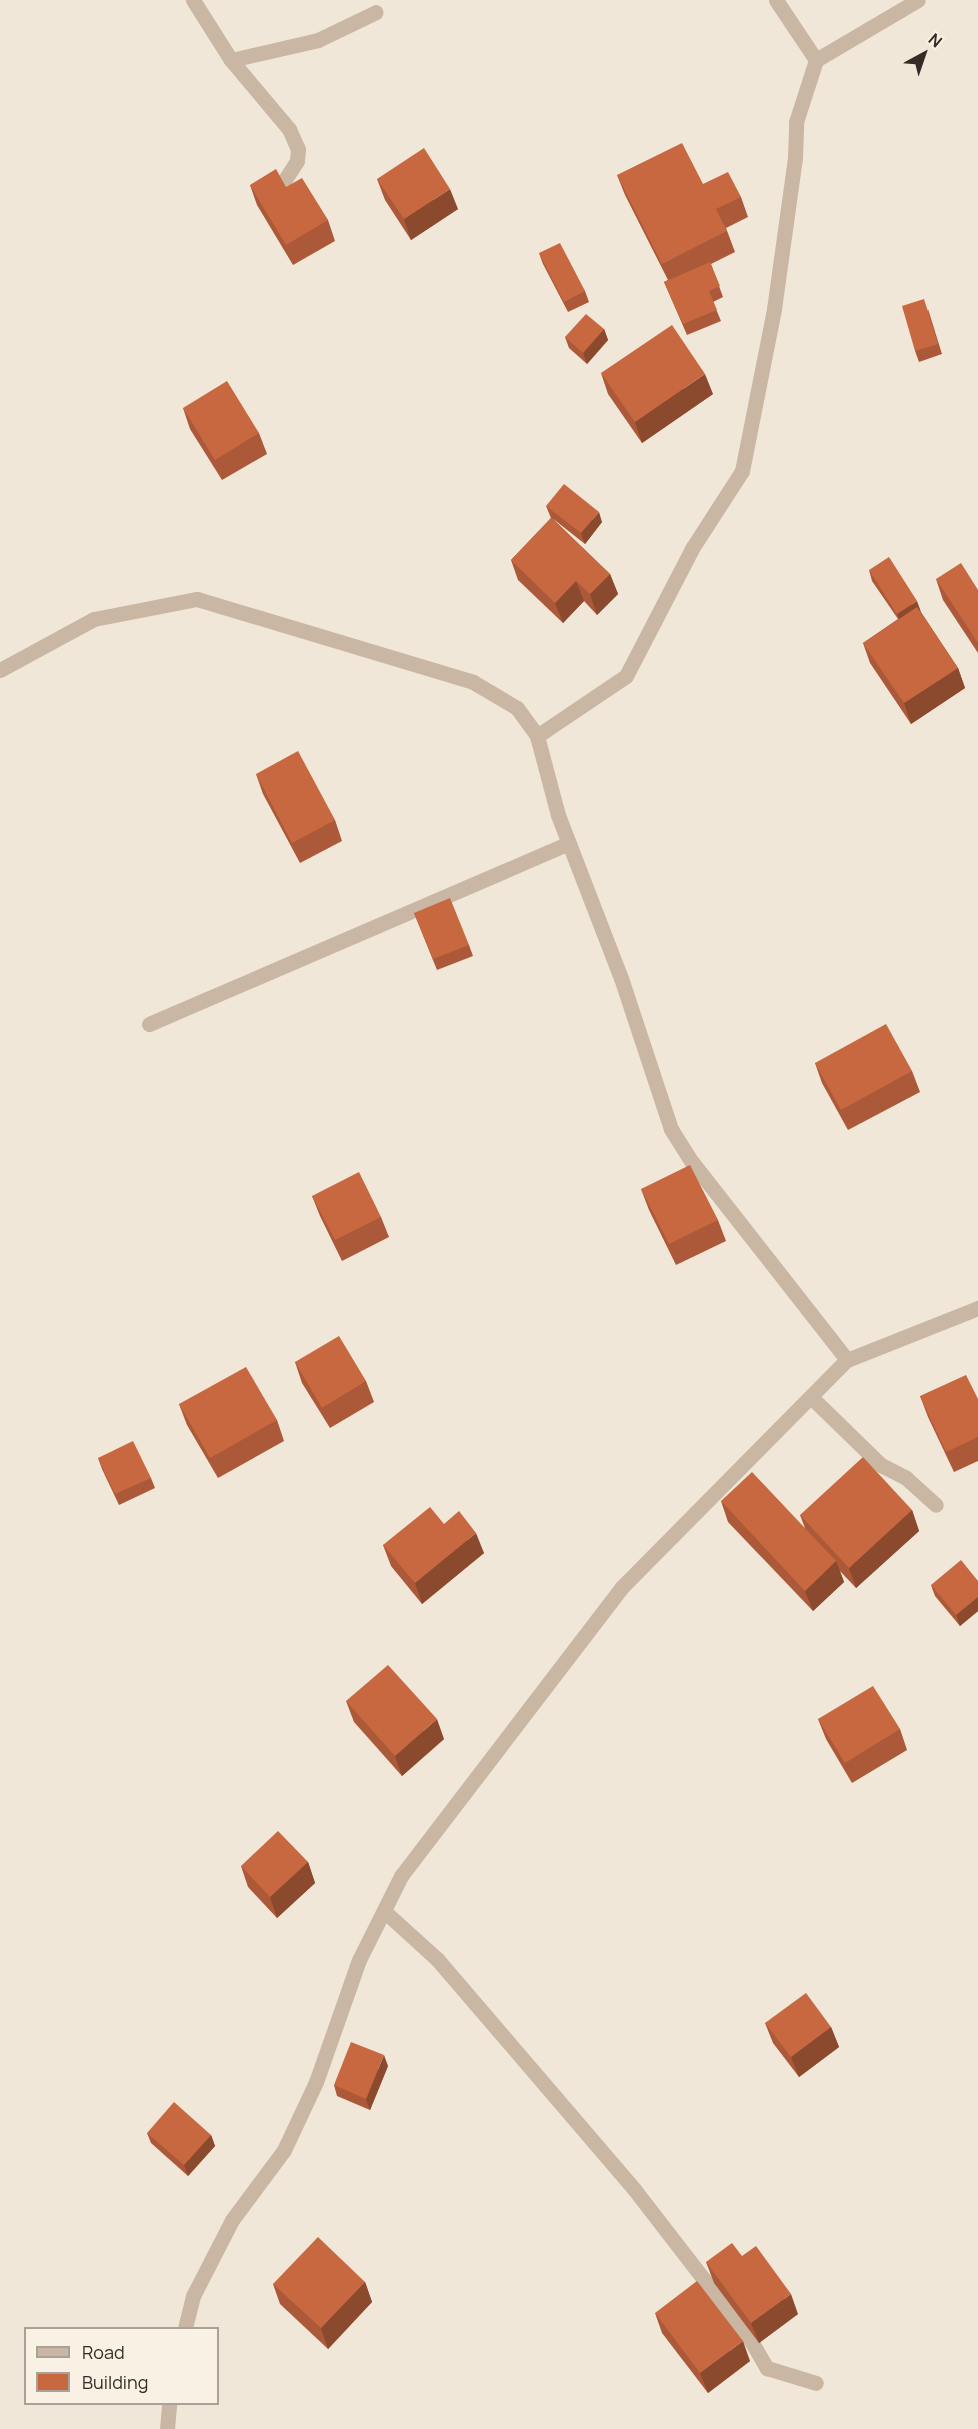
<!DOCTYPE html>
<style>
body{margin:0}
#map{position:relative;width:978px;height:2429px;overflow:hidden;background:#f1e7d8;font-family:Manrope,sans-serif}
div>[style]{position:absolute}
.lane>*{height:15px;margin:-7.5px;padding:0 7.5px;transform-origin:7.5px;border-radius:7.5px;background:#c9b7a4}
.street>*{height:15px;margin:-7.5px;padding:0 7.5px;transform-origin:7.5px;border-radius:7.5px;background:#c9b7a4}
.wall>*{inset:0;background:#ab5938}
.shaded-wall>*{inset:0;background:#8b492e}
.building>*{inset:0;background:#c76841}
span{translate:-50% -50%;white-space:nowrap;text-align:center;line-height:1.15;-webkit-text-stroke:5px #f9f1e4;paint-order:stroke}
.legend{position:absolute;left:24px;top:2327px;width:195px;height:78px;box-sizing:border-box;background:#f9f1e4;border:2px solid #aaa298;margin:0;padding:8px 10px;list-style:none;font-size:18px;color:#342b26}
.legend li{display:flex;align-items:center;gap:12px;height:30px}
.legend b{width:30px;border:2px solid #aaa298}
.north{position:absolute;left:894px;top:24px;width:60px;height:60px;-webkit-text-stroke:4px #f9f1e4;paint-order:stroke;rotate:40deg;font-size:16px;font-weight:700;line-height:24px;text-align:center;color:#342b26}
.north::after{content:'';display:block;margin:auto;width:21px;height:27px;background:#342b26;clip-path:polygon(50% 0,100% 100%,50% 72%,0 100%)}
</style>
<div id="map">
<div class="lane">
<div style="left:811px;top:1397px;width:98px;rotate:44.2deg"></div>
<div style="left:881px;top:1465px;width:28px;rotate:27deg"></div>
<div style="left:906px;top:1478px;width:40px;rotate:42deg"></div>
</div>
<div class="street">
<div style="left:193px;top:0;width:71px;rotate:57.7deg"></div>
<div style="left:231px;top:60px;width:90px;rotate:50deg"></div>
<div style="left:289px;top:129px;width:22px;rotate:66deg"></div>
<div style="left:298px;top:149px;width:12px;rotate:95deg"></div>
<div style="left:297px;top:161px;width:33px;rotate:123deg"></div>
<div style="left:776px;top:0;width:72px;rotate:56.3deg"></div>
<div style="left:231px;top:60px;width:89px;rotate:-12.9deg"></div>
<div style="left:318px;top:40px;width:64px;rotate:-25.8deg"></div>
<div style="left:0;top:670px;width:107px;rotate:-28.5deg"></div>
<div style="left:94px;top:619px;width:105px;rotate:-11deg"></div>
<div style="left:197px;top:599px;width:288px;rotate:16.7deg"></div>
<div style="left:473px;top:682px;width:51px;rotate:30.6deg"></div>
<div style="left:517px;top:708px;width:34px;rotate:54deg"></div>
<div style="left:537px;top:736px;width:82px;rotate:75.1deg"></div>
<div style="left:558px;top:815px;width:175px;rotate:68.9deg"></div>
<div style="left:621px;top:978px;width:159px;rotate:71.7deg"></div>
<div style="left:671px;top:1129px;width:39px;rotate:58deg"></div>
<div style="left:692px;top:1162px;width:251px;rotate:51.9deg"></div>
<div style="left:537px;top:736px;width:107px;rotate:-34deg"></div>
<div style="left:626px;top:676px;width:145px;rotate:-62.6deg"></div>
<div style="left:693px;top:547px;width:90px;rotate:-57.2deg"></div>
<div style="left:742px;top:471px;width:165px;rotate:-78.8deg"></div>
<div style="left:774px;top:309px;width:152px;rotate:-82.1deg"></div>
<div style="left:795px;top:158px;width:36px;rotate:-88deg"></div>
<div style="left:796px;top:122px;width:65px;rotate:-72.1deg"></div>
<div style="left:816px;top:60px;width:118px;rotate:-30.5deg"></div>
<div style="left:149px;top:1024px;width:457px;rotate:-23.3deg"></div>
<div style="left:384px;top:1911px;width:72px;rotate:42.2deg"></div>
<div style="left:437px;top:1959px;width:303px;rotate:49.4deg"></div>
<div style="left:634px;top:2189px;width:190px;rotate:52.3deg"></div>
<div style="left:750px;top:2339px;width:34px;rotate:60deg"></div>
<div style="left:767px;top:2368px;width:51px;rotate:17deg"></div>
<div style="left:185px;top:2328px;width:33px;rotate:-76deg"></div>
<div style="left:193px;top:2296px;width:85px;rotate:-62.8deg"></div>
<div style="left:232px;top:2220px;width:87px;rotate:-53.4deg"></div>
<div style="left:284px;top:2150px;width:75px;rotate:-64.8deg"></div>
<div style="left:316px;top:2082px;width:129px;rotate:-70.6deg"></div>
<div style="left:359px;top:1960px;width:94px;rotate:-63.4deg"></div>
<div style="left:401px;top:1876px;width:364px;rotate:-52.6deg"></div>
<div style="left:622px;top:1587px;width:320px;rotate:-45.3deg"></div>
<div style="left:847px;top:1360px;width:141px;rotate:-21.7deg"></div>
<div style="left:167px;top:2429px;width:25px;rotate:-85deg"></div>
</div>
<div class="wall">
<div style="clip-path:polygon(617px 175px,703px 184px,741px 197px,748px 217px,726px 228px,735px 252px,711px 264px,723px 297px,713px 302px,721px 321px,687px 335px,664px 282px,668px 280px,625px 195px)"></div>
<div style="clip-path:polygon(377px 179px,458px 209px,411px 240px,385px 200px)"></div>
<div style="clip-path:polygon(250px 185px,286px 187px,328px 220px,335px 241px,293px 265px,257px 205px)"></div>
<div style="clip-path:polygon(539px 253px,585px 291px,589px 302px,568px 312px,543px 264px)"></div>
<div style="clip-path:polygon(928px 309px,942px 354px,919px 362px,915px 351px)"></div>
<div style="clip-path:polygon(604px 329px,608px 340px,587px 364px,569px 348px,565px 337px)"></div>
<div style="clip-path:polygon(601px 373px,713px 394px,642px 443px,608px 394px)"></div>
<div style="clip-path:polygon(183px 408px,259px 433px,267px 454px,222px 480px,190px 429px)"></div>
<div style="clip-path:polygon(546px 506px,602px 522px,585px 544px,552px 518px,610px 574px,618px 594px,597px 615px,584px 601px,563px 623px,518px 580px,511px 560px,551px 518px)"></div>
<div style="clip-path:polygon(869px 570px,921px 612px,958px 668px,965px 688px,911px 724px,870px 663px,863px 643px,898px 619px,872px 581px)"></div>
<div style="clip-path:polygon(936px 579px,978px 590px,978px 653px,943px 600px)"></div>
<div style="clip-path:polygon(256px 774px,335px 820px,342px 841px,300px 863px,263px 794px)"></div>
<div style="clip-path:polygon(414px 913px,469px 945px,473px 956px,437px 970px)"></div>
<div style="clip-path:polygon(815px 1063px,912px 1071px,920px 1092px,848px 1130px,822px 1083px)"></div>
<div style="clip-path:polygon(641px 1189px,718px 1220px,726px 1241px,676px 1265px,649px 1210px)"></div>
<div style="clip-path:polygon(312px 1196px,381px 1217px,389px 1237px,342px 1261px,320px 1216px)"></div>
<div style="clip-path:polygon(295px 1362px,366px 1381px,374px 1402px,330px 1428px,302px 1383px)"></div>
<div style="clip-path:polygon(920px 1396px,978px 1399px,978px 1461px,954px 1472px,928px 1417px)"></div>
<div style="clip-path:polygon(179px 1404px,277px 1420px,284px 1441px,218px 1478px,187px 1425px)"></div>
<div style="clip-path:polygon(98px 1458px,151px 1478px,155px 1488px,119px 1505px,102px 1469px)"></div>
<div style="clip-path:polygon(721px 1501px,805px 1528px,800px 1515px,912px 1510px,919px 1531px,856px 1588px,840px 1571px,844px 1582px,813px 1611px,728px 1522px)"></div>
<div style="clip-path:polygon(444px 1524px,484px 1553px,422px 1604px,391px 1566px,383px 1545px)"></div>
<div style="clip-path:polygon(978px 1581px,978px 1611px,960px 1626px,935px 1596px,931px 1585px)"></div>
<div style="clip-path:polygon(346px 1701px,444px 1739px,402px 1776px,354px 1722px)"></div>
<div style="clip-path:polygon(818px 1719px,900px 1729px,907px 1750px,852px 1783px,826px 1739px)"></div>
<div style="clip-path:polygon(308px 1862px,315px 1883px,277px 1918px,248px 1887px,241px 1866px)"></div>
<div style="clip-path:polygon(765px 2023px,831px 2027px,839px 2047px,799px 2077px,773px 2043px)"></div>
<div style="clip-path:polygon(388px 2066px,370px 2110px,337px 2096px,334px 2085px)"></div>
<div style="clip-path:polygon(147px 2133px,211px 2135px,215px 2146px,188px 2176px,151px 2143px)"></div>
<div style="clip-path:polygon(742px 2256px,798px 2314px,759px 2343px,714px 2283px,706px 2262px)"></div>
<div style="clip-path:polygon(365px 2282px,372px 2302px,328px 2349px,280px 2304px,273px 2284px)"></div>
<div style="clip-path:polygon(655px 2313px,750px 2361px,708px 2393px,662px 2333px)"></div>
</div>
<div class="shaded-wall">
<div style="clip-path:polygon(450px 189px,458px 209px,411px 240px,404px 219px)"></div>
<div style="clip-path:polygon(604px 329px,608px 340px,587px 364px,583px 353px)"></div>
<div style="clip-path:polygon(705px 374px,713px 394px,642px 443px,635px 422px)"></div>
<div style="clip-path:polygon(599px 512px,602px 522px,585px 544px,581px 533px)"></div>
<div style="clip-path:polygon(610px 574px,618px 594px,597px 615px,590px 594px)"></div>
<div style="clip-path:polygon(576px 581px,584px 601px,563px 623px,555px 603px)"></div>
<div style="clip-path:polygon(917px 601px,921px 612px,901px 624px,897px 614px)"></div>
<div style="clip-path:polygon(958px 668px,965px 688px,911px 724px,904px 703px)"></div>
<div style="clip-path:polygon(912px 1510px,919px 1531px,856px 1588px,849px 1568px)"></div>
<div style="clip-path:polygon(476px 1533px,484px 1553px,422px 1604px,415px 1583px)"></div>
<div style="clip-path:polygon(836px 1561px,844px 1582px,813px 1611px,805px 1591px)"></div>
<div style="clip-path:polygon(978px 1597px,978px 1611px,960px 1626px,956px 1615px)"></div>
<div style="clip-path:polygon(437px 1719px,444px 1739px,402px 1776px,395px 1756px)"></div>
<div style="clip-path:polygon(308px 1862px,315px 1883px,277px 1918px,270px 1897px)"></div>
<div style="clip-path:polygon(831px 2027px,839px 2047px,799px 2077px,791px 2057px)"></div>
<div style="clip-path:polygon(384px 2055px,388px 2066px,370px 2110px,366px 2099px)"></div>
<div style="clip-path:polygon(211px 2135px,215px 2146px,188px 2176px,184px 2165px)"></div>
<div style="clip-path:polygon(365px 2282px,372px 2302px,328px 2349px,321px 2328px)"></div>
<div style="clip-path:polygon(791px 2294px,798px 2314px,759px 2343px,751px 2323px)"></div>
<div style="clip-path:polygon(743px 2341px,750px 2361px,708px 2393px,700px 2373px)"></div>
</div>
<div class="building">
<div style="clip-path:polygon(682px 143px,703px 184px,728px 172px,741px 197px,716px 209px,727px 231px,662px 264px,617px 175px)"></div>
<div style="clip-path:polygon(424px 148px,450px 189px,404px 219px,377px 179px)"></div>
<div style="clip-path:polygon(276px 169px,286px 187px,302px 178px,328px 220px,286px 245px,250px 185px)"></div>
<div style="clip-path:polygon(560px 243px,585px 291px,564px 302px,539px 253px)"></div>
<div style="clip-path:polygon(710px 262px,720px 286px,709px 291px,717px 310px,683px 324px,664px 282px)"></div>
<div style="clip-path:polygon(924px 299px,938px 344px,915px 351px,902px 306px)"></div>
<div style="clip-path:polygon(586px 314px,604px 329px,583px 353px,565px 337px)"></div>
<div style="clip-path:polygon(672px 325px,705px 374px,635px 422px,601px 373px)"></div>
<div style="clip-path:polygon(227px 381px,259px 433px,215px 460px,183px 408px)"></div>
<div style="clip-path:polygon(564px 484px,599px 512px,581px 533px,546px 506px)"></div>
<div style="clip-path:polygon(551px 518px,610px 574px,590px 594px,576px 581px,555px 603px,511px 560px)"></div>
<div style="clip-path:polygon(889px 557px,917px 601px,897px 614px,869px 570px)"></div>
<div style="clip-path:polygon(961px 563px,978px 590px,978px 643px,936px 579px)"></div>
<div style="clip-path:polygon(917px 607px,958px 668px,904px 703px,863px 643px)"></div>
<div style="clip-path:polygon(298px 751px,335px 820px,292px 843px,256px 774px)"></div>
<div style="clip-path:polygon(450px 898px,469px 945px,433px 959px,414px 913px)"></div>
<div style="clip-path:polygon(886px 1024px,912px 1071px,841px 1110px,815px 1063px)"></div>
<div style="clip-path:polygon(690px 1165px,718px 1220px,669px 1244px,641px 1189px)"></div>
<div style="clip-path:polygon(359px 1172px,381px 1217px,335px 1240px,312px 1196px)"></div>
<div style="clip-path:polygon(339px 1336px,366px 1381px,322px 1408px,295px 1362px)"></div>
<div style="clip-path:polygon(246px 1367px,277px 1420px,210px 1458px,179px 1404px)"></div>
<div style="clip-path:polygon(966px 1375px,978px 1399px,978px 1437px,946px 1452px,920px 1396px)"></div>
<div style="clip-path:polygon(133px 1441px,151px 1478px,115px 1494px,98px 1458px)"></div>
<div style="clip-path:polygon(863px 1457px,912px 1510px,849px 1568px,800px 1515px)"></div>
<div style="clip-path:polygon(752px 1472px,836px 1561px,805px 1591px,721px 1501px)"></div>
<div style="clip-path:polygon(430px 1507px,444px 1524px,459px 1511px,476px 1533px,415px 1583px,383px 1545px)"></div>
<div style="clip-path:polygon(961px 1560px,978px 1581px,978px 1597px,956px 1615px,931px 1585px)"></div>
<div style="clip-path:polygon(388px 1665px,437px 1719px,395px 1756px,346px 1701px)"></div>
<div style="clip-path:polygon(873px 1686px,900px 1729px,845px 1763px,818px 1719px)"></div>
<div style="clip-path:polygon(278px 1831px,308px 1862px,270px 1897px,241px 1866px)"></div>
<div style="clip-path:polygon(806px 1993px,831px 2027px,791px 2057px,765px 2023px)"></div>
<div style="clip-path:polygon(351px 2042px,384px 2055px,366px 2099px,334px 2085px)"></div>
<div style="clip-path:polygon(174px 2102px,211px 2135px,184px 2165px,147px 2133px)"></div>
<div style="clip-path:polygon(318px 2237px,365px 2282px,321px 2328px,273px 2284px)"></div>
<div style="clip-path:polygon(732px 2243px,742px 2256px,756px 2246px,791px 2294px,751px 2323px,706px 2262px)"></div>
<div style="clip-path:polygon(697px 2281px,743px 2341px,700px 2373px,655px 2313px)"></div>
</div>
<ul class="legend">
<li><b style="height:8px;background:#c9b7a4"></b>Road</li>
<li><b style="height:16px;background:#c76841"></b>Building</li>
</ul>
<div class="north">N</div>
</div>
